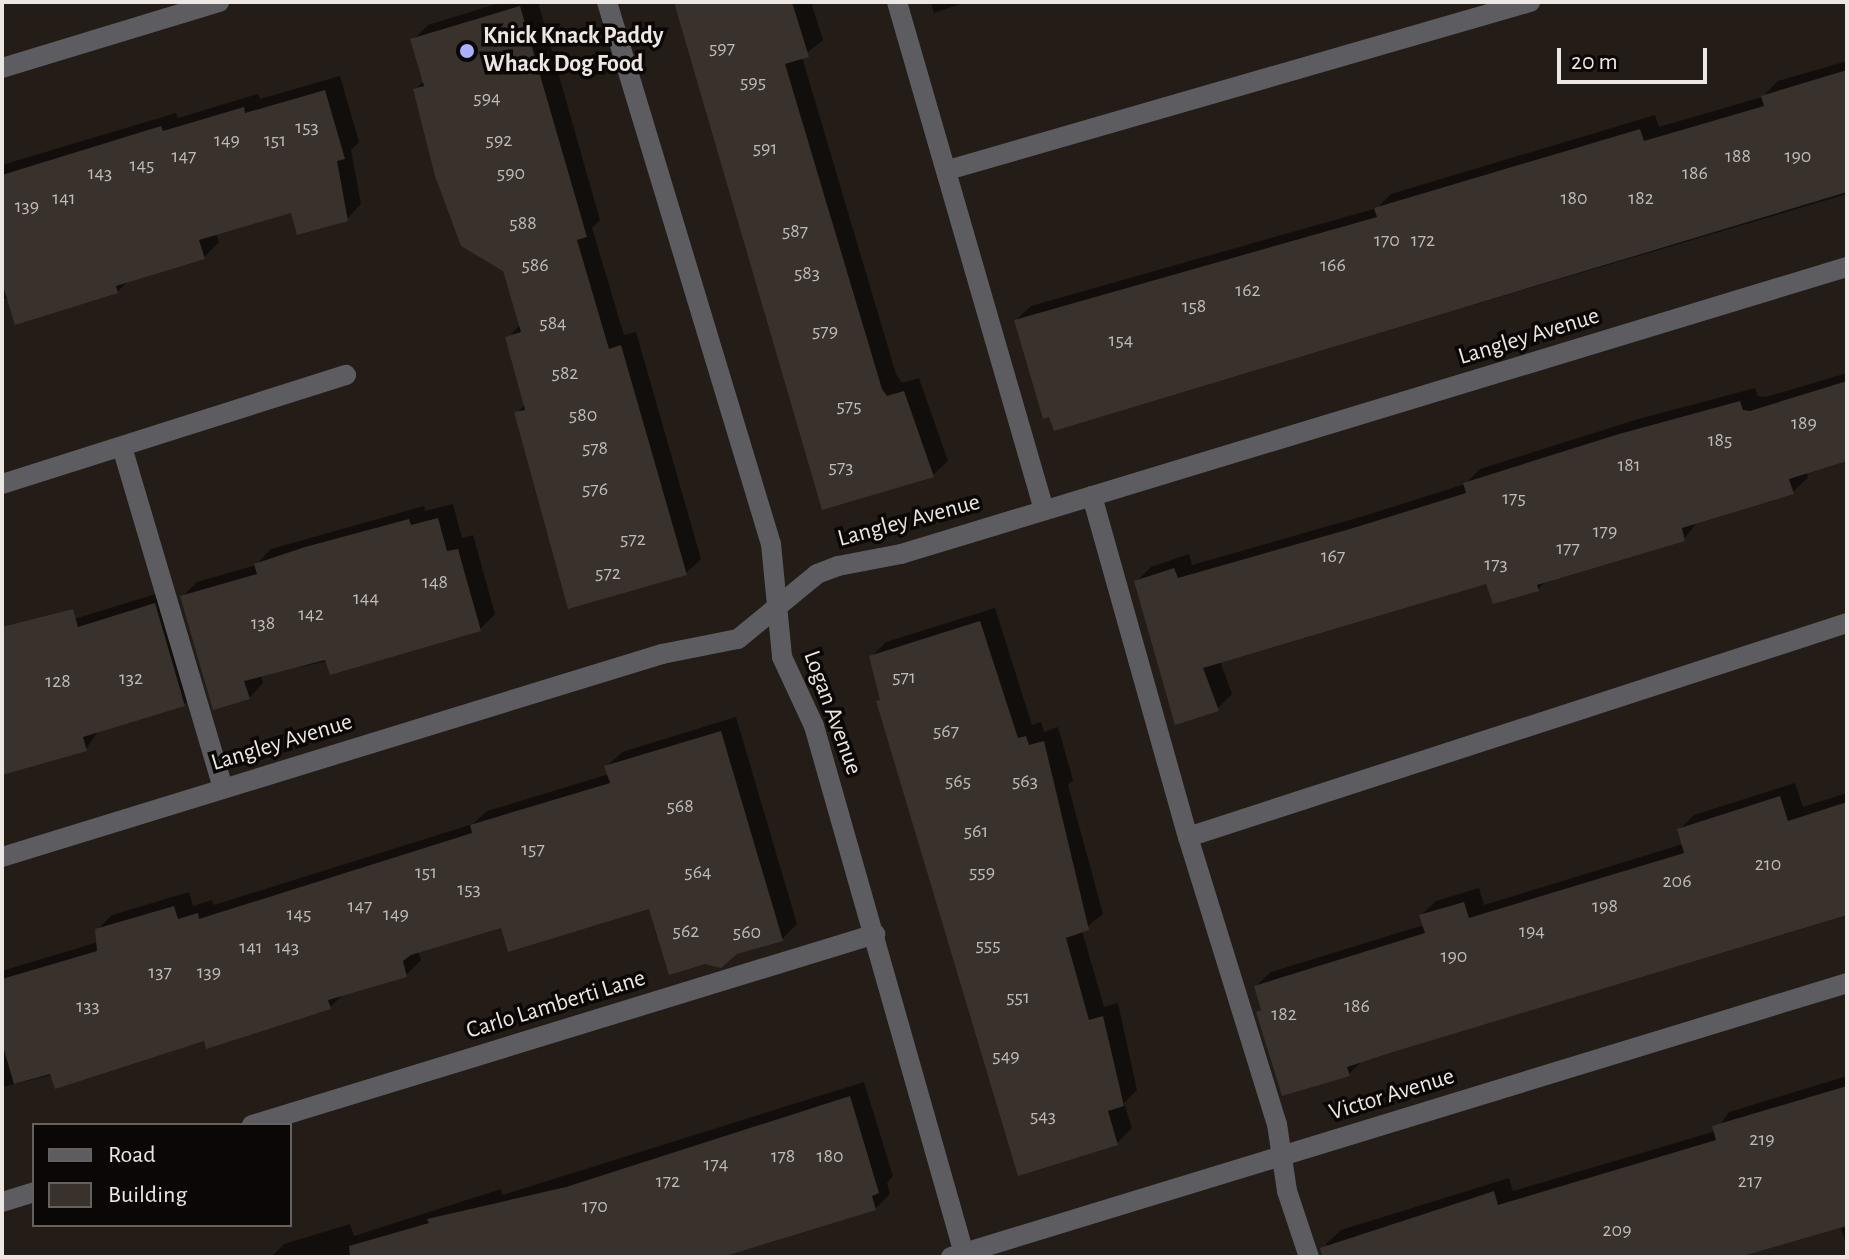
<!DOCTYPE html>
<style>
body{margin:0}
#map{position:relative;width:1849px;height:1259px;overflow:hidden;background:#231c17;font-family:"Alegreya Sans",sans-serif}
div>[style]{position:absolute}
.shadow>*{inset:0;background:#0007}
.building>*{inset:0;background:#39312c}
.minor>*{height:20px;margin:-10px;padding:0 10px;transform-origin:10px;border-radius:10px;background:#5c5c61}
.dots>*{width:22px;height:22px;translate:-50% -50%;box-sizing:border-box;border:4px solid #0a0706;border-radius:50%}
span{translate:-50% -50%;white-space:nowrap;text-align:center;line-height:1.15;-webkit-text-stroke:7px #0a0706;paint-order:stroke}
.number-label{font-size:20px;color:#bfbab5}
.number-label span{-webkit-text-stroke-width:0}
.poi-label{font-size:24px;color:#ece7e3;font-weight:700}
.left{translate:0 -50%;text-align:left}
.street-label{font-size:24px;color:#ece7e3}
.frame{position:absolute;inset:0;border:4px solid #ece7e3;pointer-events:none}
.legend{position:absolute;left:32px;top:1123px;width:260px;height:104px;box-sizing:border-box;background:#0a0706;border:2px solid #64615e;margin:0;padding:10px 14px;list-style:none;font-size:24px;color:#ece7e3}
.legend li{display:flex;align-items:center;gap:16px;height:40px}
.legend b{width:40px;border:2px solid #64615e}
.scale{position:absolute;left:1557px;top:48px;width:150px;height:36px;box-sizing:border-box;border:4px solid #ece7e3;border-top:0;padding-left:10px;font-size:24px;line-height:28px;white-space:nowrap;color:#ece7e3;-webkit-text-stroke:6px #0a0706;paint-order:stroke}
</style>
<div id="map">
<div class="shadow">
<div style="clip-path:polygon(503px 2px,538px 2px,600px 220px,592px 228px,624px 335px,636px 332px,701px 559px,686px 573px,517px 413px,525px 404px,508px 338px,521px 324px,505px 270px,415px 90px,425px 80px,413px 40px,428px 25px)"></div>
<div style="clip-path:polygon(676px 2px,811px 2px,823px 40px,802px 57px,896px 374px,902px 383px,919px 378px,948px 461px,933px 475px,823px 508px)"></div>
<div style="clip-path:polygon(931px 2px,966px 2px,934px 13px)"></div>
<div style="clip-path:polygon(1847px 61px,1847px 194px,1055px 429px,1016px 320px,1031px 306px,1377px 208px,1391px 194px,1655px 115px,1659px 127px,1762px 97px,1778px 81px)"></div>
<div style="clip-path:polygon(340px 76px,359px 142px,351px 150px,361px 204px,347px 219px,292px 211px,216px 233px,219px 242px,204px 257px,129px 280px,117px 292px,2px 299px,2px 165px,176px 113px,178px 118px,258px 94px,260px 99px)"></div>
<div style="clip-path:polygon(1847px 373px,1847px 459px,1806px 471px,1808px 477px,1793px 492px,1698px 521px,1684px 539px,1548px 579px,1538px 589px,1488px 582px,1220px 661px,1232px 694px,1217px 709px,1136px 582px,1151px 567px,1189px 554px,1192px 565px,1367px 515px,1465px 484px,1480px 469px,1635px 420px,1755px 388px,1758px 396px,1766px 397px)"></div>
<div style="clip-path:polygon(453px 504px,462px 538px,473px 535px,495px 614px,480px 629px,261px 675px,263px 683px,249px 698px,182px 597px,197px 582px,256px 565px,271px 549px,424px 506px,425px 511px)"></div>
<div style="clip-path:polygon(169px 590px,199px 689px,184px 704px,99px 730px,86px 749px,2px 774px,2px 641px)"></div>
<div style="clip-path:polygon(995px 608px,1032px 725px,1041px 722px,1044px 732px,1058px 727px,1073px 780px,1068px 785px,1103px 914px,1082px 931px,1104px 1007px,1118px 1003px,1137px 1090px,1124px 1103px,1132px 1128px,1117px 1143px,878px 702px,882px 698px,871px 657px,886px 642px)"></div>
<div style="clip-path:polygon(736px 717px,797px 924px,782px 939px,651px 907px,502px 926px,418px 951px,421px 960px,406px 975px,345px 993px,330px 1007px,2px 1087px,2px 971px,98px 942px,97px 930px,112px 915px,189px 892px,193px 906px,212px 900px,214px 905px,473px 824px,487px 811px,609px 774px,607px 766px,622px 752px)"></div>
<div style="clip-path:polygon(1795px 783px,1803px 807px,1847px 793px,1847px 913px,1362px 1061px,1349px 1074px,1258px 1013px,1263px 1008px,1256px 986px,1271px 972px,1424px 925px,1421px 915px,1436px 901px,1479px 888px,1484px 905px,1683px 844px,1679px 830px,1694px 815px)"></div>
<div style="clip-path:polygon(1847px 1076px,1847px 1247px,1840px 1226px,1723px 1257px,1331px 1257px,1326px 1244px,1341px 1230px,1509px 1178px,1513px 1191px,1716px 1131px,1729px 1112px)"></div>
<div style="clip-path:polygon(864px 1082px,893px 1176px,887px 1183px,890px 1194px,875px 1209px,714px 1257px,271px 1257px,284px 1244px,350px 1224px,354px 1236px,501px 1189px,502px 1195px)"></div>
</div>
<div class="building">
<div style="clip-path:polygon(674px 2px,792px 2px,809px 57px,785px 64px,882px 389px,887px 396px,904px 391px,934px 477px,822px 510px)"></div>
<div style="clip-path:polygon(520px 6px,587px 237px,577px 240px,609px 349px,621px 345px,687px 575px,568px 609px,514px 412px,525px 410px,505px 337px,521px 332px,503px 271px,461px 246px,435px 176px,413px 89px,424px 86px,410px 39px)"></div>
<div style="clip-path:polygon(1847px 70px,1847px 192px,1054px 431px,1049px 417px,1043px 419px,1014px 320px,1377px 217px,1374px 208px,1640px 129px,1644px 141px,1764px 106px,1761px 96px)"></div>
<div style="clip-path:polygon(325px 90px,345px 159px,337px 161px,348px 221px,297px 235px,291px 213px,199px 240px,205px 259px,116px 286px,118px 293px,15px 325px,2px 283px,2px 175px,161px 126px,163px 131px,244px 107px,245px 113px)"></div>
<div style="clip-path:polygon(1847px 381px,1847px 461px,1789px 479px,1794px 494px,1682px 528px,1685px 541px,1537px 585px,1539px 591px,1493px 604px,1486px 584px,1203px 668px,1219px 711px,1175px 725px,1134px 581px,1174px 568px,1178px 578px,1350px 529px,1466px 493px,1463px 483px,1619px 434px,1740px 401px,1743px 410px,1750px 411px)"></div>
<div style="clip-path:polygon(438px 518px,447px 551px,458px 549px,481px 631px,330px 675px,325px 660px,244px 681px,250px 699px,213px 710px,180px 596px,257px 574px,254px 564px,305px 547px,409px 519px,411px 525px)"></div>
<div style="clip-path:polygon(155px 603px,185px 706px,83px 737px,87px 751px,2px 775px,2px 627px,73px 609px,78px 627px)"></div>
<div style="clip-path:polygon(980px 621px,1018px 738px,1026px 736px,1029px 745px,1044px 741px,1089px 930px,1066px 938px,1089px 1020px,1103px 1016px,1124px 1106px,1108px 1111px,1118px 1145px,1018px 1176px,876px 701px,880px 700px,869px 656px)"></div>
<div style="clip-path:polygon(721px 731px,783px 941px,737px 954px,721px 968px,705px 964px,669px 975px,649px 909px,508px 952px,501px 928px,411px 955px,403px 961px,407px 977px,328px 1000px,331px 1009px,206px 1049px,204px 1041px,55px 1089px,50px 1074px,14px 1084px,2px 1043px,2px 979px,97px 951px,95px 929px,174px 906px,178px 919px,198px 913px,199px 919px,472px 833px,470px 825px,610px 783px,604px 766px)"></div>
<div style="clip-path:polygon(1780px 796px,1788px 821px,1847px 802px,1847px 915px,1393px 1052px,1347px 1067px,1350px 1076px,1282px 1096px,1256px 1012px,1261px 1010px,1254px 986px,1425px 933px,1419px 915px,1464px 902px,1469px 918px,1684px 853px,1677px 829px)"></div>
<div style="clip-path:polygon(1847px 1086px,1847px 1226px,1739px 1257px,1322px 1257px,1320px 1248px,1473px 1198px,1494px 1191px,1498px 1205px,1716px 1140px,1712px 1126px)"></div>
<div style="clip-path:polygon(850px 1096px,879px 1193px,872px 1196px,876px 1210px,722px 1257px,350px 1257px,349px 1246px,429px 1223px,427px 1219px,566px 1187px)"></div>
</div>
<div class="minor">
<div style="left:607px;top:2px;width:566px;rotate:73.17deg"></div>
<div style="left:771px;top:544px;width:114px;rotate:84.4deg"></div>
<div style="left:782px;top:657px;width:76px;rotate:65.1deg"></div>
<div style="left:814px;top:726px;width:552px;rotate:74.13deg"></div>
<div style="left:897px;top:2px;width:529px;rotate:73.86deg"></div>
<div style="left:2px;top:68px;width:227px;rotate:-16.9deg"></div>
<div style="left:948px;top:170px;width:606px;rotate:-16.1deg"></div>
<div style="left:122px;top:447px;width:356px;rotate:73.5deg"></div>
<div style="left:2px;top:484px;width:361px;rotate:-17.6deg"></div>
<div style="left:1092px;top:496px;width:354px;rotate:74.3deg"></div>
<div style="left:1188px;top:837px;width:300px;rotate:72.8deg"></div>
<div style="left:1277px;top:1124px;width:68px;rotate:81.5deg"></div>
<div style="left:1287px;top:1191px;width:70px;rotate:71.6deg"></div>
<div style="left:1188px;top:837px;width:693px;rotate:-17.99deg"></div>
<div style="left:2px;top:857px;width:691px;rotate:-17.1deg"></div>
<div style="left:662px;top:654px;width:77px;rotate:-11.2deg"></div>
<div style="left:738px;top:639px;width:102px;rotate:-39.4deg"></div>
<div style="left:817px;top:574px;width:22px;rotate:-21deg"></div>
<div style="left:838px;top:566px;width:64px;rotate:-10.8deg"></div>
<div style="left:901px;top:554px;width:989px;rotate:-16.88deg"></div>
<div style="left:252px;top:1125px;width:652px;rotate:-17.04deg"></div>
<div style="left:2px;top:1202px;width:34px;rotate:-17deg"></div>
<div style="left:951px;top:1257px;width:937px;rotate:-17deg"></div>
</div>
<div class="dots">
<div style="left:467px;top:51px;background:#a9b0fc"></div>
</div>
<div class="number-label">
<span style="left:722px;top:48px">597</span>
<span style="left:753px;top:82px">595</span>
<span style="left:487px;top:98px">594</span>
<span style="left:307px;top:127px">153</span>
<span style="left:227px;top:140px">149</span>
<span style="left:275px;top:140px">151</span>
<span style="left:499px;top:140px">592</span>
<span style="left:765px;top:148px">591</span>
<span style="left:184px;top:156px">147</span>
<span style="left:1738px;top:156px">188</span>
<span style="left:1798px;top:156px">190</span>
<span style="left:142px;top:165px">145</span>
<span style="left:100px;top:173px">143</span>
<span style="left:511px;top:173px">590</span>
<span style="left:1695px;top:173px">186</span>
<span style="left:64px;top:198px">141</span>
<span style="left:1574px;top:198px">180</span>
<span style="left:1641px;top:198px">182</span>
<span style="left:27px;top:206px">139</span>
<span style="left:523px;top:223px">588</span>
<span style="left:795px;top:231px">587</span>
<span style="left:1387px;top:240px">170</span>
<span style="left:1423px;top:240px">172</span>
<span style="left:535px;top:265px">586</span>
<span style="left:1333px;top:265px">166</span>
<span style="left:807px;top:273px">583</span>
<span style="left:1248px;top:290px">162</span>
<span style="left:1194px;top:306px">158</span>
<span style="left:553px;top:323px">584</span>
<span style="left:825px;top:331px">579</span>
<span style="left:1121px;top:340px">154</span>
<span style="left:565px;top:373px">582</span>
<span style="left:849px;top:406px">575</span>
<span style="left:583px;top:415px">580</span>
<span style="left:1804px;top:423px">189</span>
<span style="left:1720px;top:440px">185</span>
<span style="left:595px;top:448px">578</span>
<span style="left:1629px;top:465px">181</span>
<span style="left:841px;top:467px">573</span>
<span style="left:595px;top:489px">576</span>
<span style="left:1514px;top:498px">175</span>
<span style="left:1605px;top:531px">179</span>
<span style="left:633px;top:539px">572</span>
<span style="left:1568px;top:548px">177</span>
<span style="left:1333px;top:556px">167</span>
<span style="left:1496px;top:564px">173</span>
<span style="left:608px;top:573px">572</span>
<span style="left:435px;top:582px">148</span>
<span style="left:366px;top:598px">144</span>
<span style="left:311px;top:614px">142</span>
<span style="left:263px;top:623px">138</span>
<span style="left:904px;top:677px">571</span>
<span style="left:131px;top:678px">132</span>
<span style="left:58px;top:681px">128</span>
<span style="left:946px;top:731px">567</span>
<span style="left:958px;top:781px">565</span>
<span style="left:1025px;top:781px">563</span>
<span style="left:680px;top:806px">568</span>
<span style="left:976px;top:831px">561</span>
<span style="left:533px;top:849px">157</span>
<span style="left:1768px;top:864px">210</span>
<span style="left:426px;top:872px">151</span>
<span style="left:698px;top:872px">564</span>
<span style="left:982px;top:872px">559</span>
<span style="left:1677px;top:881px">206</span>
<span style="left:469px;top:889px">153</span>
<span style="left:360px;top:906px">147</span>
<span style="left:1605px;top:906px">198</span>
<span style="left:299px;top:914px">145</span>
<span style="left:396px;top:914px">149</span>
<span style="left:686px;top:931px">562</span>
<span style="left:1532px;top:931px">194</span>
<span style="left:747px;top:932px">560</span>
<span style="left:988px;top:945px">555</span>
<span style="left:251px;top:947px">141</span>
<span style="left:287px;top:947px">143</span>
<span style="left:1454px;top:956px">190</span>
<span style="left:160px;top:972px">137</span>
<span style="left:209px;top:972px">139</span>
<span style="left:1018px;top:997px">551</span>
<span style="left:88px;top:1006px">133</span>
<span style="left:1357px;top:1006px">186</span>
<span style="left:1284px;top:1014px">182</span>
<span style="left:1006px;top:1056px">549</span>
<span style="left:1043px;top:1116px">543</span>
<span style="left:1762px;top:1139px">219</span>
<span style="left:783px;top:1156px">178</span>
<span style="left:830px;top:1156px">180</span>
<span style="left:716px;top:1164px">174</span>
<span style="left:668px;top:1181px">172</span>
<span style="left:1750px;top:1181px">217</span>
<span style="left:595px;top:1206px">170</span>
<span style="left:1617px;top:1230px">209</span>
</div>
<div class="poi-label">
<span class="left" style="left:483px;top:51px">Knick Knack Paddy<br>Whack Dog Food</span>
</div>
<div class="street-label">
<span style="left:1529px;top:337px;rotate:-17deg">Langley Avenue</span>
<span style="left:909px;top:521px;rotate:-15deg">Langley Avenue</span>
<span style="left:832px;top:713px;rotate:70deg">Logan Avenue</span>
<span style="left:282px;top:743px;rotate:-17deg">Langley Avenue</span>
<span style="left:556px;top:1005px;rotate:-17deg">Carlo Lamberti Lane</span>
<span style="left:1392px;top:1095px;rotate:-17deg">Victor Avenue</span>
</div>
<div class="frame"></div>
<ul class="legend">
<li><b style="height:10px;background:#5c5c61"></b>Road</li>
<li><b style="height:22px;background:#39312c"></b>Building</li>
</ul>
<div class="scale">20 m</div>
</div>
